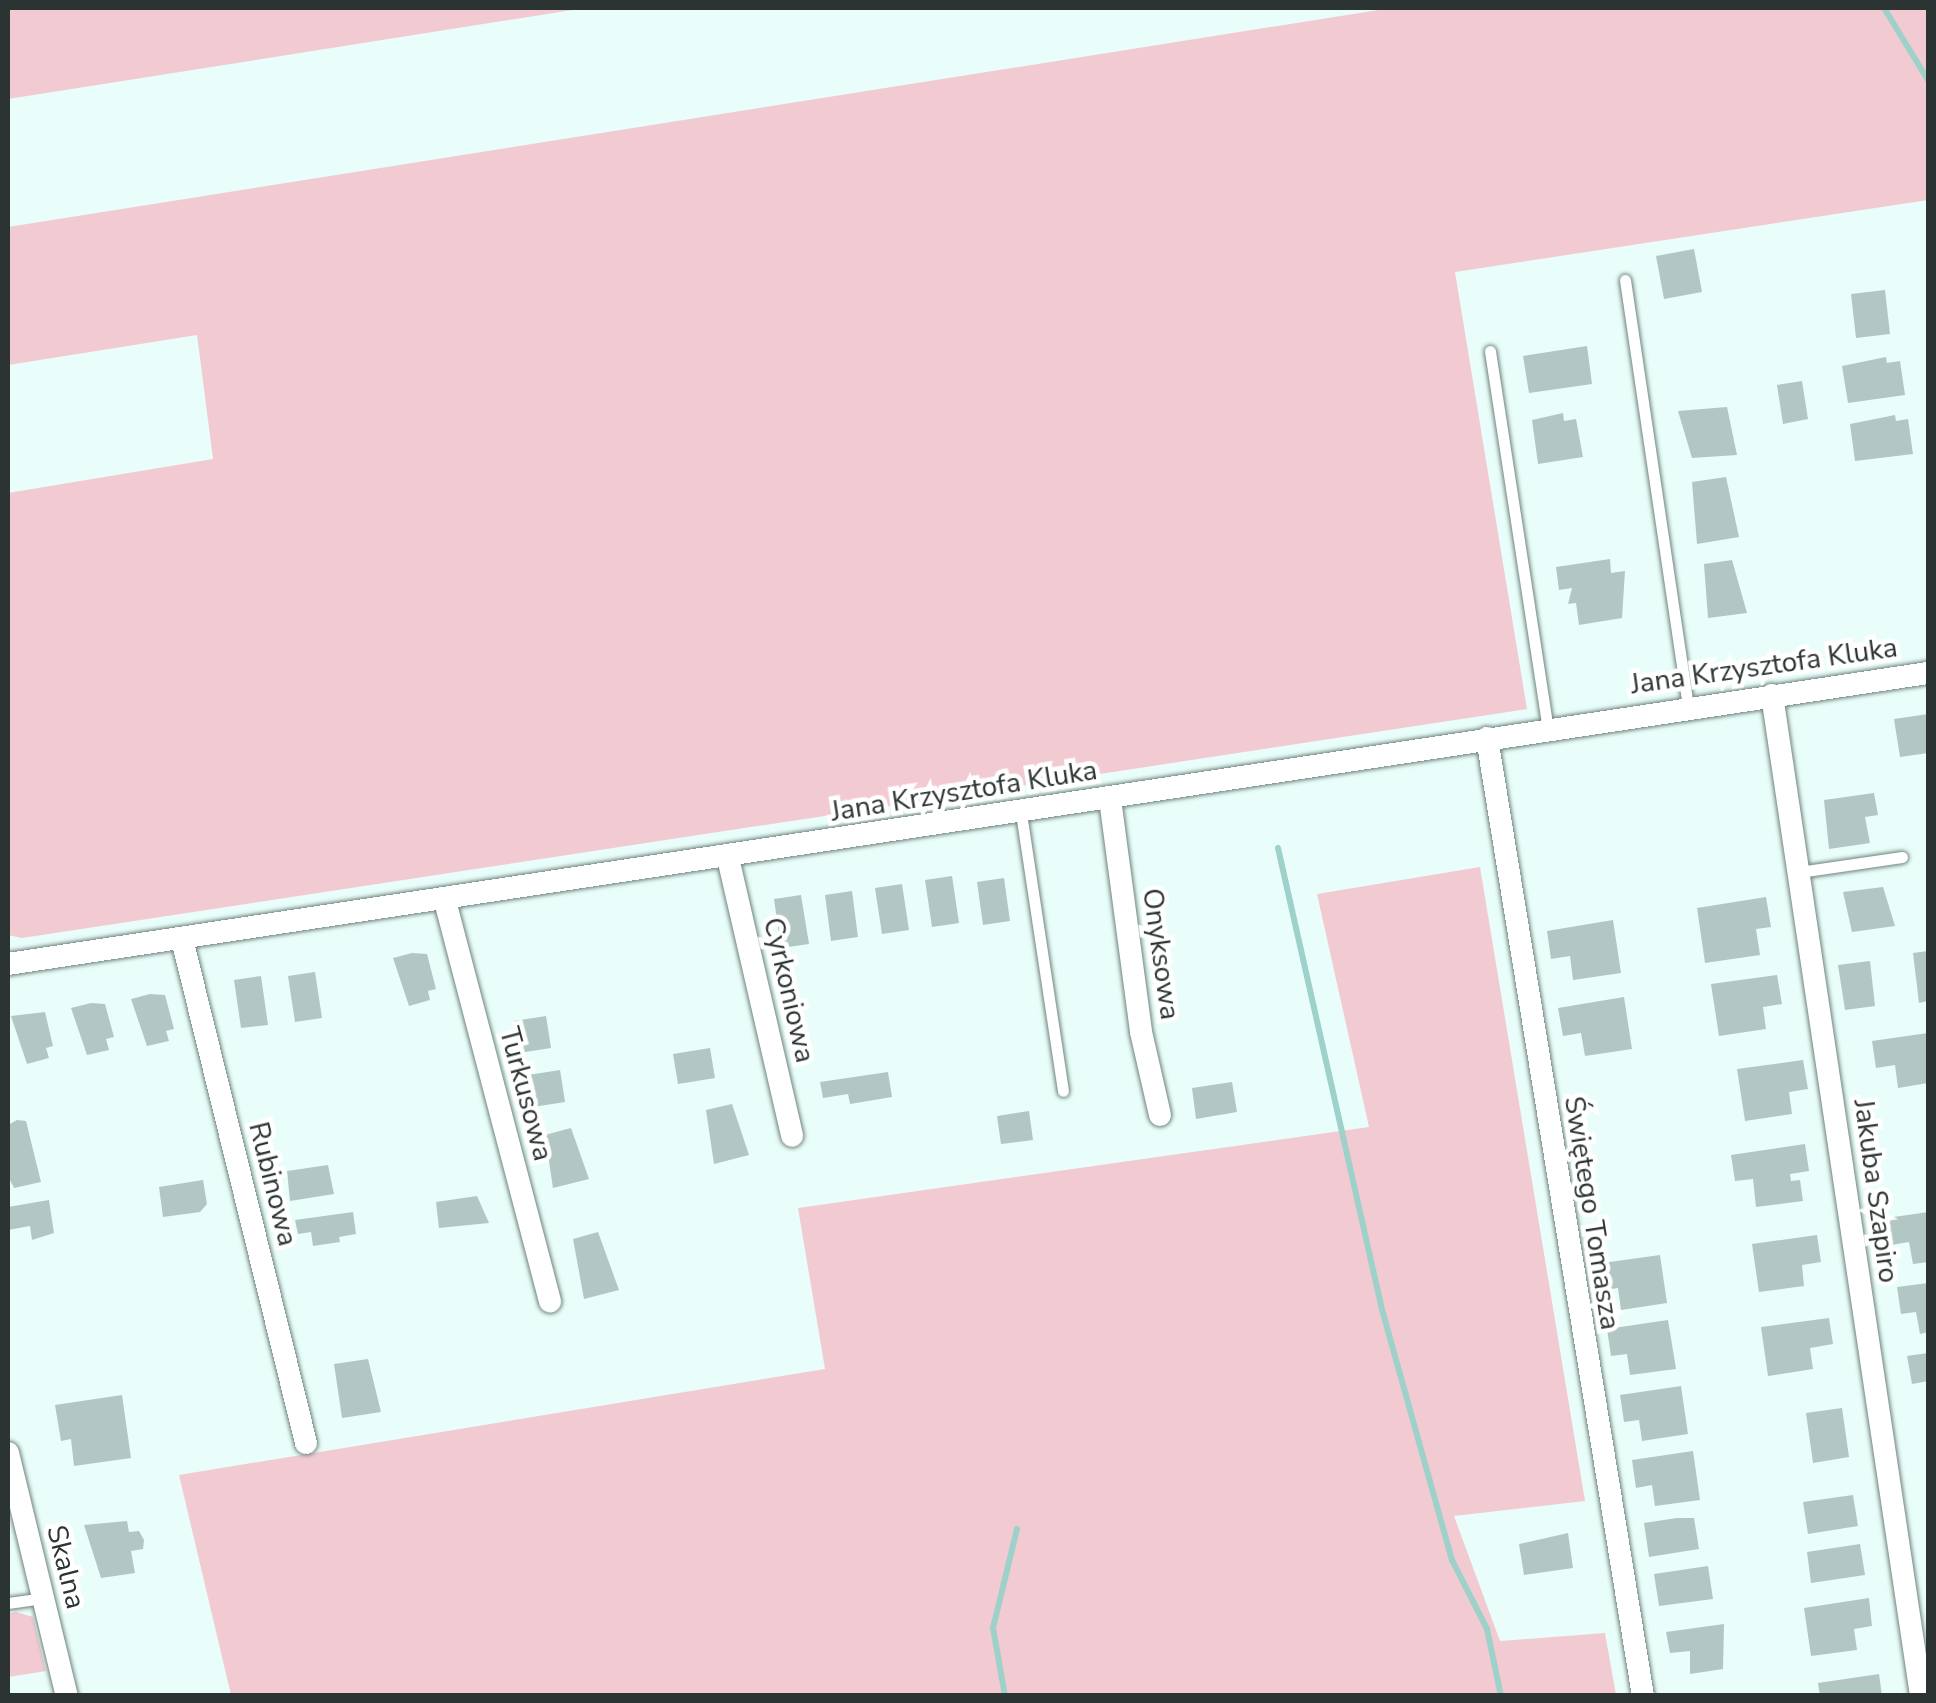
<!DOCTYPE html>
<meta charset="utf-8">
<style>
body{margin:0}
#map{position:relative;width:1936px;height:1703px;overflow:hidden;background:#e9fefa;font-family:"Nunito Sans",sans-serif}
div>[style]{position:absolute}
.green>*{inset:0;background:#f1cbd1}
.stream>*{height:6px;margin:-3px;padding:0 3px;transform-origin:3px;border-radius:3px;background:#9ed1ca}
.building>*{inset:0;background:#b2c6c3}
.roads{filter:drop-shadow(0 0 2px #6f827f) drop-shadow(0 0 2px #6f827f)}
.service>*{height:11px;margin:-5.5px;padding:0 5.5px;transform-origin:5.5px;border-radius:5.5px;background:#fff}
.minor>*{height:22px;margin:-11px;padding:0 11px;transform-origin:11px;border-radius:11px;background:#fff}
span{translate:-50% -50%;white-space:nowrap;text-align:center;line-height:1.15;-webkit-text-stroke:9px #fff;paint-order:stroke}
.street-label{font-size:28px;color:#2c3433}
.frame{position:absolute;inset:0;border:10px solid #2c3433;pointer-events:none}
</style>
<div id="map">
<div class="green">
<div style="clip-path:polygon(8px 8px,585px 8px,8px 99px)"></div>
<div style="clip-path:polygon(1391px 8px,1928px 8px,1928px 200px,1455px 272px,1527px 709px,22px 938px,8px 935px,8px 493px,213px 459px,197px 335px,8px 365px,8px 227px)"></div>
<div style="clip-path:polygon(1480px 867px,1585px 1501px,1454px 1516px,1500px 1641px,1605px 1633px,1616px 1695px,231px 1695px,179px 1475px,825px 1369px,798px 1208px,1369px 1127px,1317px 894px)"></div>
<div style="clip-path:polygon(16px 1612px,33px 1617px,46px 1671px,8px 1677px,8px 1614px)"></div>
</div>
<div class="stream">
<div style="left:1884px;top:8px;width:84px;rotate:58.6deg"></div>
<div style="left:1278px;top:848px;width:469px;rotate:77.3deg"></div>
<div style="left:1381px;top:1306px;width:264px;rotate:74.4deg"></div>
<div style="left:1452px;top:1560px;width:77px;rotate:63.1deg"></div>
<div style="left:1487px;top:1629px;width:68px;rotate:78.2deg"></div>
<div style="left:1005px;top:1696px;width:69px;rotate:-100deg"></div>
<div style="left:993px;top:1628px;width:102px;rotate:-76.4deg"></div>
</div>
<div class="building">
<div style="clip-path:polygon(1694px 249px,1702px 292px,1664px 299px,1656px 256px)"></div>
<div style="clip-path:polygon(1885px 290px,1890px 334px,1856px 338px,1851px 294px)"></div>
<div style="clip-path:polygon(1587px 346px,1592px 384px,1529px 393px,1523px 356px)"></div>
<div style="clip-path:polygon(1886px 357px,1887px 363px,1900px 361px,1905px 395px,1848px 403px,1842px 366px)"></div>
<div style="clip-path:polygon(1802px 381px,1808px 419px,1783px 424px,1777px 385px)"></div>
<div style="clip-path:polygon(1727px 407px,1737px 455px,1692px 458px,1678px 411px)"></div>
<div style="clip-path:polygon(1563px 413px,1564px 421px,1576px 419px,1583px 457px,1538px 464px,1532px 420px)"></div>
<div style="clip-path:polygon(1895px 415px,1896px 421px,1908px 419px,1913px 454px,1855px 461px,1850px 424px)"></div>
<div style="clip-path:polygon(1726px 477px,1739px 537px,1697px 544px,1692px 482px)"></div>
<div style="clip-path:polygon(1610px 559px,1611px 573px,1625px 571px,1622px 618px,1579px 625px,1576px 603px,1568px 604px,1572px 588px,1559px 590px,1556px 567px)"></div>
<div style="clip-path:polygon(1732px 560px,1747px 613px,1708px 618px,1704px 564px)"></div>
<div style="clip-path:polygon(1928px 714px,1928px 753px,1900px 757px,1894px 719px)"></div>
<div style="clip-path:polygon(1874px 793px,1878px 815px,1865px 817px,1870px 843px,1829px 849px,1824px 800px)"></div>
<div style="clip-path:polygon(952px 876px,959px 923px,932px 927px,925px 880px)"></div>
<div style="clip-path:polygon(1004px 878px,1010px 921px,983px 925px,977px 882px)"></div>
<div style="clip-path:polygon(902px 884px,909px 930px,882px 934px,875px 888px)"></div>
<div style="clip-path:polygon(1883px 887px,1895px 926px,1852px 932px,1843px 892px)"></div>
<div style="clip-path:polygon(852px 891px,858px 937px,831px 941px,825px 895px)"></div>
<div style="clip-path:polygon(801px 895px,809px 944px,781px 948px,774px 899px)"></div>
<div style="clip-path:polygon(1766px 897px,1771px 927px,1756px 929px,1760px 955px,1705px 963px,1697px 908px)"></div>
<div style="clip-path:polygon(1613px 920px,1621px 973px,1573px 980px,1570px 956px,1551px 959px,1547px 931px)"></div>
<div style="clip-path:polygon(1928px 951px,1928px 1001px,1919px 1003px,1913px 953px)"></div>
<div style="clip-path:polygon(412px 953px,427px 954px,436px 989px,428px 991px,430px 1000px,409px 1006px,393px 958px)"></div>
<div style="clip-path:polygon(1870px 961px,1875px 1006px,1845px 1010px,1838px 965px)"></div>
<div style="clip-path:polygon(315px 972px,322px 1018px,295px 1022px,288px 976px)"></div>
<div style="clip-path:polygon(1777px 975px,1782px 1004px,1763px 1007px,1766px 1029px,1719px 1036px,1711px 984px)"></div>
<div style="clip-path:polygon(261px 976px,268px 1025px,241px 1028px,234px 980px)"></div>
<div style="clip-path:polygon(150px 994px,165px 995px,174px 1029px,166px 1031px,169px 1041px,147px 1046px,131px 999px)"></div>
<div style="clip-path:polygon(1624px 997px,1632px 1049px,1585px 1056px,1581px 1033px,1563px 1036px,1558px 1008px)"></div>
<div style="clip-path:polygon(91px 1003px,105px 1004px,114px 1037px,106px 1039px,109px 1050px,87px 1055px,71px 1008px)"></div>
<div style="clip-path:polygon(45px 1012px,53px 1046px,46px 1048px,49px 1058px,27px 1064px,11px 1016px)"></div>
<div style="clip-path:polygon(546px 1016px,551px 1048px,519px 1053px,514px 1021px)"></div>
<div style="clip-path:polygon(1928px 1033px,1928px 1083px,1898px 1088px,1895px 1065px,1876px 1068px,1872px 1041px)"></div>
<div style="clip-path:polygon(710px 1048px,715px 1078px,678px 1084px,673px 1054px)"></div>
<div style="clip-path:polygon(1803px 1060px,1808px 1089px,1789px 1092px,1792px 1114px,1745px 1121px,1737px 1069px)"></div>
<div style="clip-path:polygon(560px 1070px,565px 1102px,533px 1107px,528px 1075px)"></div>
<div style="clip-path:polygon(888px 1072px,892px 1097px,850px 1104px,848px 1094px,823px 1098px,820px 1082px)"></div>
<div style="clip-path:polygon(1232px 1082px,1237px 1112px,1196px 1119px,1192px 1088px)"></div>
<div style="clip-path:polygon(732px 1104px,749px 1155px,714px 1164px,706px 1110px)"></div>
<div style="clip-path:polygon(1029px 1111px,1033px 1140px,1001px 1144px,997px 1116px)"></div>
<div style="clip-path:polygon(17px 1120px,26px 1121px,41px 1182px,14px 1188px,8px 1176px,8px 1125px)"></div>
<div style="clip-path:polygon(571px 1128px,589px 1179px,553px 1188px,545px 1135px)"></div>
<div style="clip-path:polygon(1805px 1144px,1809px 1171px,1790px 1174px,1791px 1181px,1800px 1180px,1803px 1201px,1756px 1207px,1753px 1179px,1735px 1181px,1731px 1155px)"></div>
<div style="clip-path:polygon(328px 1165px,334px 1194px,290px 1201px,287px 1171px)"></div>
<div style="clip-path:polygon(203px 1180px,207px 1204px,200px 1212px,163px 1217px,159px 1187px)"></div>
<div style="clip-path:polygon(477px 1196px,489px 1223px,439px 1228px,436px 1202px)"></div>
<div style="clip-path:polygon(49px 1200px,54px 1233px,32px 1240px,30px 1226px,8px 1230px,8px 1207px)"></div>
<div style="clip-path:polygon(353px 1212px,356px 1234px,339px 1237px,340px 1242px,313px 1246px,311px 1232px,298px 1234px,295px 1220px)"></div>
<div style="clip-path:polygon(1928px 1212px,1928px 1262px,1913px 1264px,1909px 1242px,1891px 1245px,1887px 1218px)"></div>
<div style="clip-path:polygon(598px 1232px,619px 1290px,584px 1299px,573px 1239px)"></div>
<div style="clip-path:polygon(1817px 1235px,1821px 1262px,1802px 1265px,1804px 1286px,1759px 1292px,1752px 1244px)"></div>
<div style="clip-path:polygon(1660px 1255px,1667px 1303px,1621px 1310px,1618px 1288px,1599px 1291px,1595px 1264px)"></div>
<div style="clip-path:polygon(1928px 1283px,1928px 1332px,1920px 1334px,1916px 1312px,1901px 1314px,1897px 1287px)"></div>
<div style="clip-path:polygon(1829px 1318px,1833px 1344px,1810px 1348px,1813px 1369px,1768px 1376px,1761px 1327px)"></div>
<div style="clip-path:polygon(1668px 1320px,1676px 1369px,1630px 1375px,1627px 1354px,1611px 1356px,1607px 1329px)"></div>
<div style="clip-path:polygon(1928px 1353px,1928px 1381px,1912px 1384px,1907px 1356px)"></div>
<div style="clip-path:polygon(368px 1359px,381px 1412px,342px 1418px,334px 1364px)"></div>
<div style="clip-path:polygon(1681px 1386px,1688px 1434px,1642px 1441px,1639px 1420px,1624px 1422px,1620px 1395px)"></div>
<div style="clip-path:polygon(122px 1395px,131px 1458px,74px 1466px,71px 1439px,61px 1441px,55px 1405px)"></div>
<div style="clip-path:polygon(1842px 1408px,1849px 1457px,1813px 1463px,1806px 1413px)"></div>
<div style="clip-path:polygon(1693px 1451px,1700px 1500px,1655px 1506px,1652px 1485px,1636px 1488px,1632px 1460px)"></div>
<div style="clip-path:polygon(1853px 1495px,1858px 1526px,1808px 1534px,1803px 1502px)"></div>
<div style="clip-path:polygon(1677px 1518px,1694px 1518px,1699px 1549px,1649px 1557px,1644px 1523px)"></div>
<div style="clip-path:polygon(127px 1521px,129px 1532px,139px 1531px,144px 1540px,143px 1549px,131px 1551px,135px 1573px,101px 1578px,84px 1525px)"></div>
<div style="clip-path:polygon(1568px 1533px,1573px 1568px,1524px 1575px,1519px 1544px)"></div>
<div style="clip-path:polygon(1860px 1544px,1865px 1575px,1811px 1583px,1807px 1552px)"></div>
<div style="clip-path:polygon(1708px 1566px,1713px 1599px,1659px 1606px,1654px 1574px)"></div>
<div style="clip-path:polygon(1869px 1598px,1872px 1626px,1854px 1629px,1857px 1650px,1811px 1656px,1804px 1608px)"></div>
<div style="clip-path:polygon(1724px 1624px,1723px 1669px,1690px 1674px,1690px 1651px,1670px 1653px,1666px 1632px)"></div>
<div style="clip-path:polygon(1879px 1674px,1882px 1696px,1820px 1696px,1818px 1683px)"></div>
</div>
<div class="roads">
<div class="service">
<div style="left:1625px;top:280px;width:432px;rotate:81.6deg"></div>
<div style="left:1490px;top:351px;width:382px;rotate:81.3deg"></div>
<div style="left:1021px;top:813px;width:281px;rotate:81.4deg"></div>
<div style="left:1799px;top:872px;width:104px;rotate:-8.3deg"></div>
<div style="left:8px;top:1603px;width:35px;rotate:-8deg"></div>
</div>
<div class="minor">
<div style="left:1772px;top:695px;width:1012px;rotate:81.53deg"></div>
<div style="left:1487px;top:738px;width:971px;rotate:80.75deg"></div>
<div style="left:1110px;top:799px;width:235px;rotate:82.4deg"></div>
<div style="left:1141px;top:1032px;width:85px;rotate:77.1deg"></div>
<div style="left:728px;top:858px;width:285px;rotate:77deg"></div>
<div style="left:445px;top:901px;width:414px;rotate:75.3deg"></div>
<div style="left:182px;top:939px;width:519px;rotate:76.18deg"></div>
<div style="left:8px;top:964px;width:1942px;rotate:-8.62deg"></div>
<div style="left:8px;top:1453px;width:250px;rotate:76.4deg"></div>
</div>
</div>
<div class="street-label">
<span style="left:1764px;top:666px;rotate:-8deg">Jana Krzysztofa Kluka</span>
<span style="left:964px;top:791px;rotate:-9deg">Jana Krzysztofa Kluka</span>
<span style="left:1161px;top:954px;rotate:82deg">Onyksowa</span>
<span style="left:789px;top:990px;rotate:77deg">Cyrkoniowa</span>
<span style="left:526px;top:1094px;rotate:75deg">Turkusowa</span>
<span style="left:273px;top:1184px;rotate:76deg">Rubinowa</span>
<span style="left:1876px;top:1191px;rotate:82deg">Jakuba Szapiro</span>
<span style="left:1592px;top:1213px;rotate:81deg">Świętego Tomasza</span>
<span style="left:66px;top:1567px;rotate:76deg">Skalna</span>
</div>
<div class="frame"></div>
</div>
